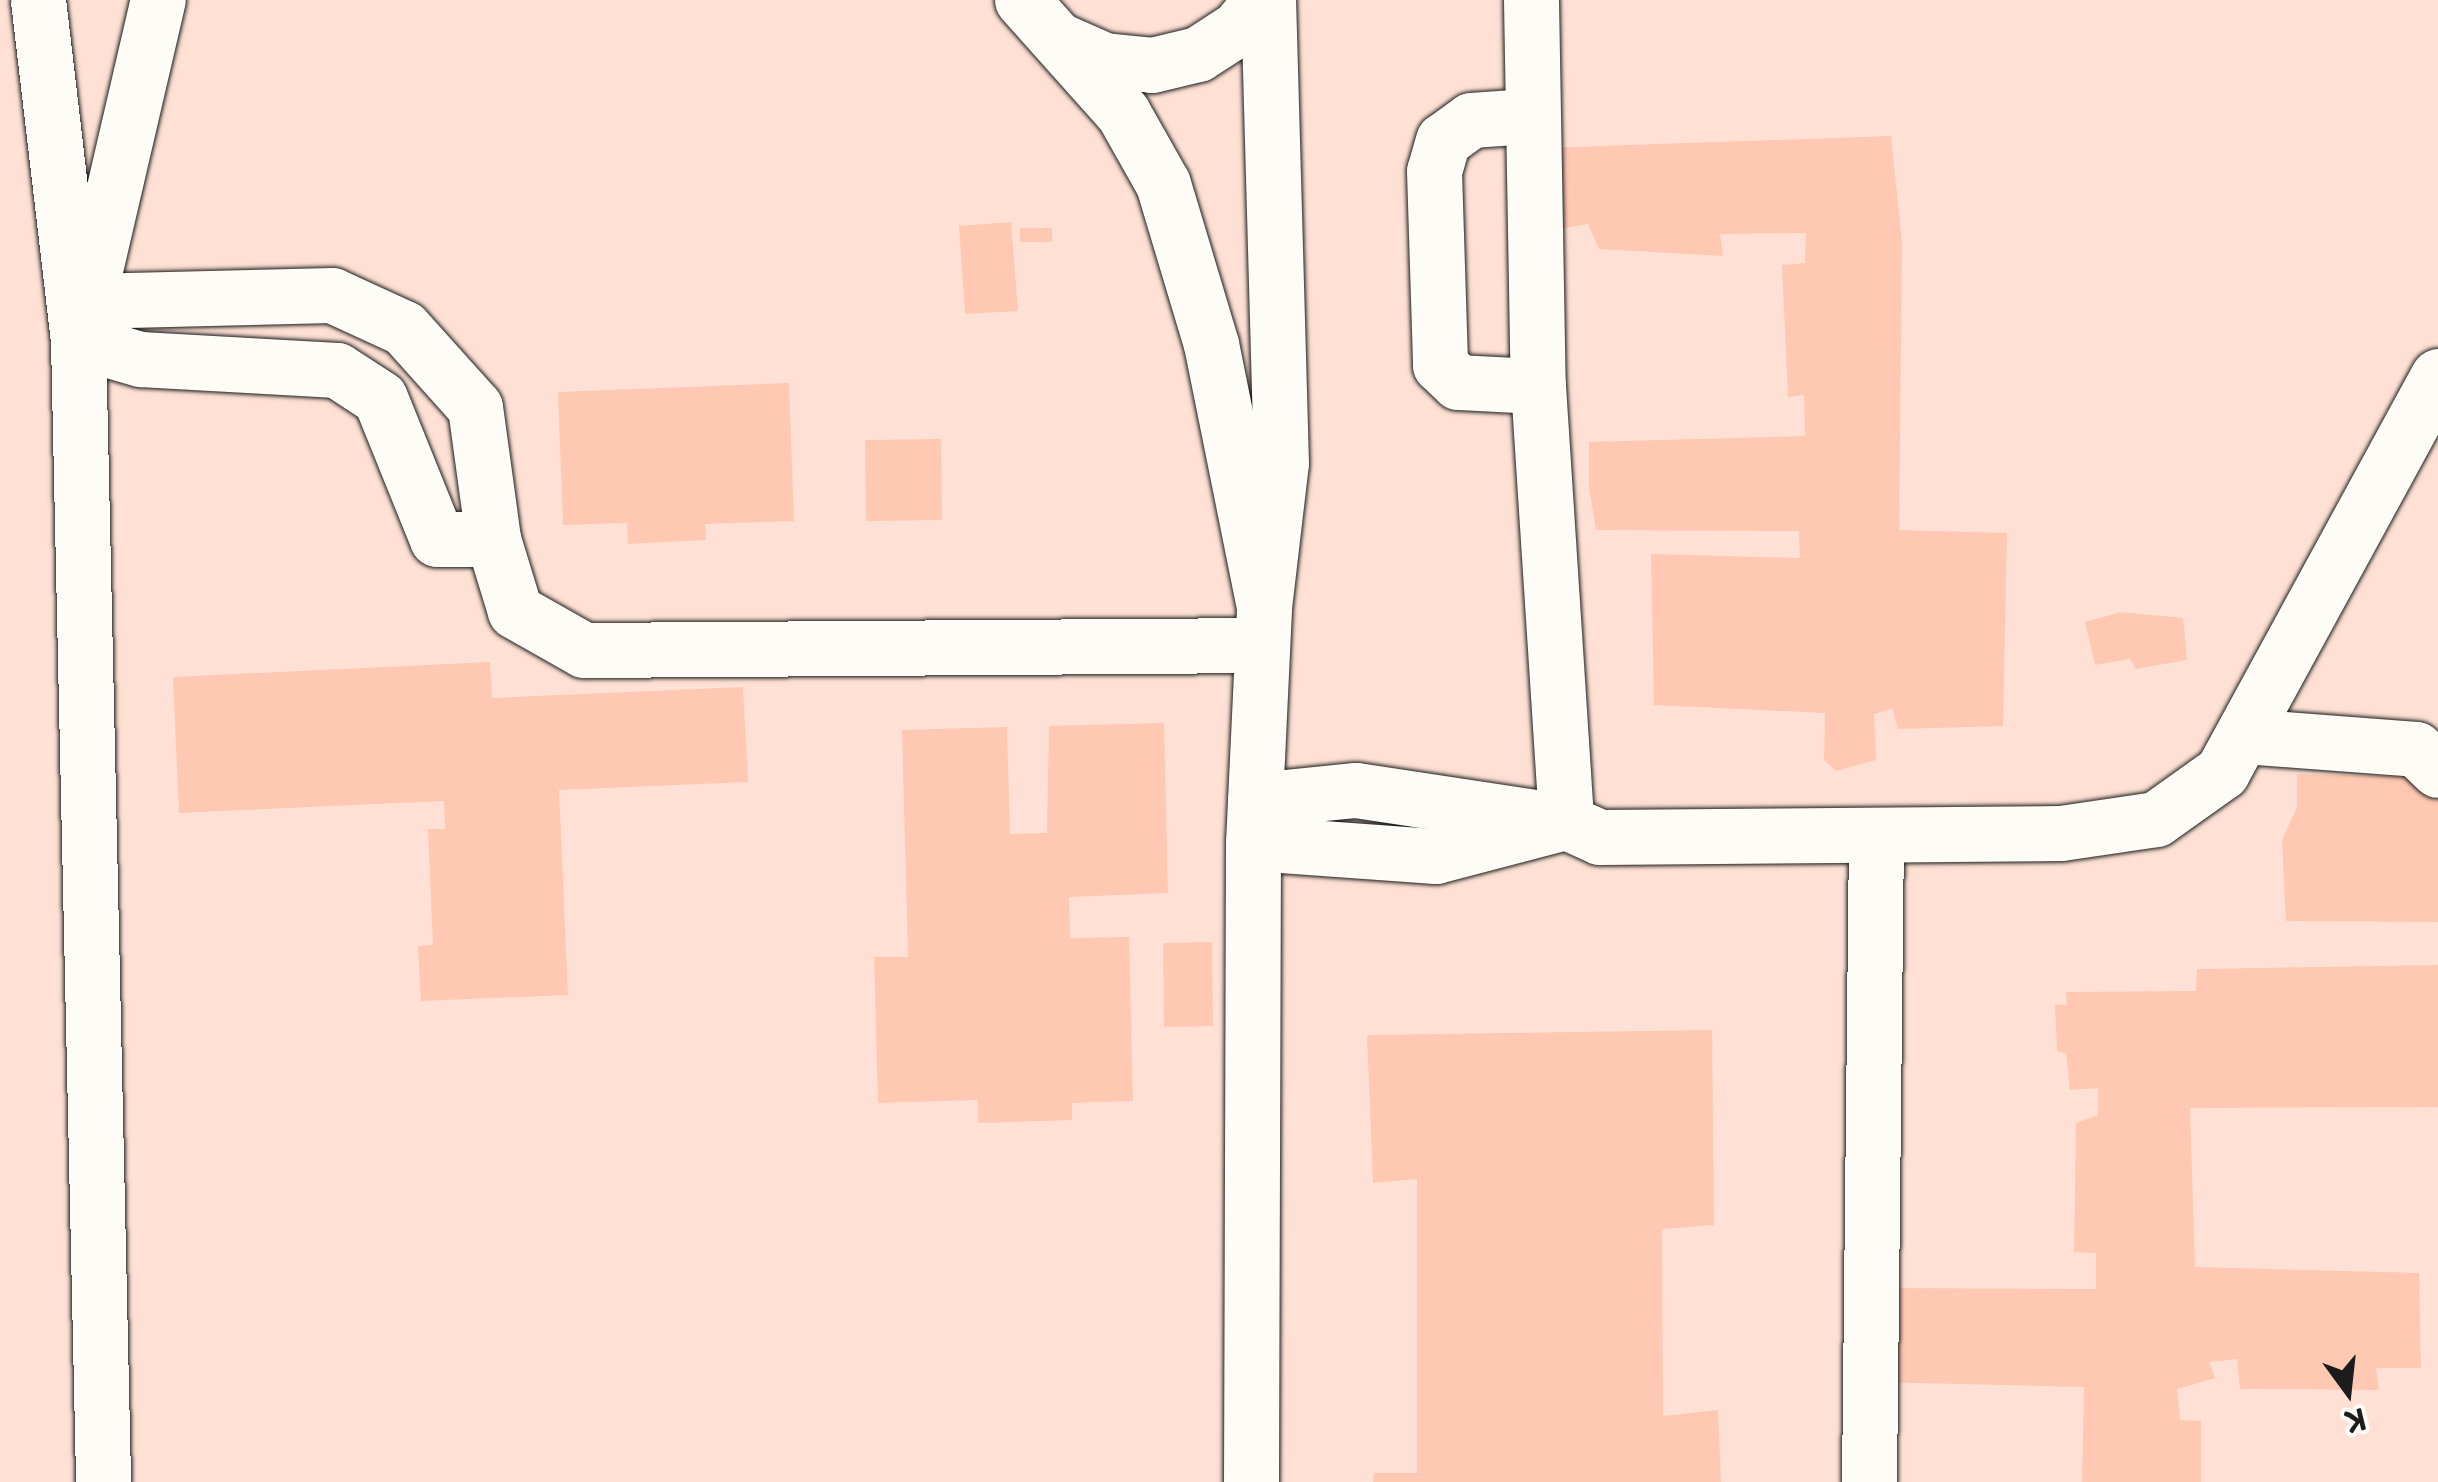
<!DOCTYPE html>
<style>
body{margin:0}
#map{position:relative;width:2438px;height:1482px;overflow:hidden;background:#feece2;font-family:"Playpen Sans",sans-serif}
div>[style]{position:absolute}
.built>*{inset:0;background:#fee1d4}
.building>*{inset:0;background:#ffc8b2}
.roads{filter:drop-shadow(0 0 2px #1c1c1c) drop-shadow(0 0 2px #1c1c1c)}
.minor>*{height:55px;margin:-27.5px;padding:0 27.5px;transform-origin:27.5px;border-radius:27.5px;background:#fdfcf7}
span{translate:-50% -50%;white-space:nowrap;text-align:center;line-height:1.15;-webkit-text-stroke:8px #fdfcf7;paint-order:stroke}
.north{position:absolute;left:2298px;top:1342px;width:100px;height:100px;-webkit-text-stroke:8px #fdfcf7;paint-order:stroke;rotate:165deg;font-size:28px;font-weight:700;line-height:40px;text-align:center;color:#1c1c1c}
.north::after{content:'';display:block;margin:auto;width:35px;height:45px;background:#1c1c1c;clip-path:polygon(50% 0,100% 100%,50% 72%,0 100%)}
</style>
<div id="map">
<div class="built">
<div style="clip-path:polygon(0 0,2438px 0,2438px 1482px,0 1482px)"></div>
</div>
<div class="building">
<div style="clip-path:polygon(1891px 136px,1902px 242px,1899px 530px,2007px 533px,2003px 726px,1898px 729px,1892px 709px,1874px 714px,1876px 760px,1836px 771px,1824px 760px,1825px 713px,1654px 705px,1651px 554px,1800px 558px,1799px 531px,1596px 530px,1589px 488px,1589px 442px,1805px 436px,1804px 395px,1788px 397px,1782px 265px,1805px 263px,1806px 233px,1720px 234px,1723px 256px,1599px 249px,1588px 224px,1554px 230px,1543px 148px)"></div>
<div style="clip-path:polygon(1011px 222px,1018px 311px,965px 314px,959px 226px)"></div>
<div style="clip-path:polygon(1020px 228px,1052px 228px,1052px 242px,1020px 242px)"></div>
<div style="clip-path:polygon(789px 383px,794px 521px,705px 524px,706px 540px,628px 544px,627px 523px,563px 525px,558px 392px)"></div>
<div style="clip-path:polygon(941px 439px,942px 520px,866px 521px,865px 440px)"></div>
<div style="clip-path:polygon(2121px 612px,2183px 618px,2187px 660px,2136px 669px,2130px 659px,2095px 665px,2085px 622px)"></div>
<div style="clip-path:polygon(490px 662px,492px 698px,743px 687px,748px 782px,559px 790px,568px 995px,421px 1001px,418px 946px,433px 945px,428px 829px,445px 829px,444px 801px,179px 813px,173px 677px)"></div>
<div style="clip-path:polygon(1164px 723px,1168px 893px,1069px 897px,1070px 938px,1129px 937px,1133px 1101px,1072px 1103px,1072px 1120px,978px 1123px,978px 1100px,878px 1103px,874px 957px,908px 957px,902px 730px,1007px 727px,1010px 834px,1047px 833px,1049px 726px)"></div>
<div style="clip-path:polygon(2297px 774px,2426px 777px,2438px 792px,2438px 922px,2286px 921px,2282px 840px,2297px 807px)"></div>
<div style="clip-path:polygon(1212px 942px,1213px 1026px,1164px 1027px,1163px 943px)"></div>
<div style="clip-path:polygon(2438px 965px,2438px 1107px,2190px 1108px,2195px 1267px,2419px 1273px,2421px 1368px,2376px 1368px,2379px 1390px,2240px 1389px,2237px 1359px,2209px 1362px,2215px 1378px,2177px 1389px,2180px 1420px,2201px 1421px,2201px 1482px,2082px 1482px,2084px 1387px,1875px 1382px,1875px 1288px,2096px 1289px,2096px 1253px,2074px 1252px,2076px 1123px,2098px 1115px,2098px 1088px,2070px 1090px,2066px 1053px,2057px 1051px,2055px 1004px,2067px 1005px,2066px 992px,2196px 991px,2197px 969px)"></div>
<div style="clip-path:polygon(1712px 1030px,1714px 1225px,1662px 1229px,1663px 1416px,1718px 1410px,1721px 1482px,1373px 1482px,1374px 1473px,1417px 1473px,1417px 1179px,1373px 1183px,1367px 1035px)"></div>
</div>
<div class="roads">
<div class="minor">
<div style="left:38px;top:0;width:343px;rotate:83.3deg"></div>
<div style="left:78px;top:341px;width:1141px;rotate:88.74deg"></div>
<div style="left:1022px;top:0;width:152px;rotate:48.2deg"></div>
<div style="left:1123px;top:113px;width:81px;rotate:60.6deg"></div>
<div style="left:1163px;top:184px;width:167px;rotate:73.3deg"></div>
<div style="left:1211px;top:344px;width:268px;rotate:78.6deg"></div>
<div style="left:1264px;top:607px;width:145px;rotate:-83.3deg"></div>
<div style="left:1281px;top:463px;width:463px;rotate:-91.6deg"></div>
<div style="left:1531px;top:0;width:386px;rotate:89deg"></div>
<div style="left:1538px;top:386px;width:437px;rotate:86.3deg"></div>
<div style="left:1566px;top:822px;width:36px;rotate:24deg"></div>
<div style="left:1599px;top:837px;width:462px;rotate:-0.5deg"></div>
<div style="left:2061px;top:833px;width:96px;rotate:-8.4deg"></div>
<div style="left:2156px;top:819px;width:81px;rotate:-35.5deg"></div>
<div style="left:2222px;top:772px;width:451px;rotate:-61.4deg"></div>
<div style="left:1061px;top:41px;width:47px;rotate:23.8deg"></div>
<div style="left:1104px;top:60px;width:48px;rotate:5.9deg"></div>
<div style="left:1152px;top:65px;width:47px;rotate:-13.4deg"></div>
<div style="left:1198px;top:54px;width:48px;rotate:-33deg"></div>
<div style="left:1238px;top:28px;width:36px;rotate:-51deg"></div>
<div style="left:1528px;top:116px;width:57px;rotate:176deg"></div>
<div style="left:1471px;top:120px;width:34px;rotate:144deg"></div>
<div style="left:1443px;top:140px;width:32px;rotate:106deg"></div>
<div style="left:1434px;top:171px;width:194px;rotate:88.2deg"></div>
<div style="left:1440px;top:365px;width:25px;rotate:43deg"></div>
<div style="left:1458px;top:382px;width:80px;rotate:2.9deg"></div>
<div style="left:87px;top:301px;width:245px;rotate:-1.4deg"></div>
<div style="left:332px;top:295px;width:79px;rotate:24.6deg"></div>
<div style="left:404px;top:328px;width:106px;rotate:48.1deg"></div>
<div style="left:475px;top:407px;width:133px;rotate:82.2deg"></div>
<div style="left:493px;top:539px;width:75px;rotate:73deg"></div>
<div style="left:515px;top:611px;width:79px;rotate:29.5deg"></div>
<div style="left:584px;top:650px;width:678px;rotate:-0.42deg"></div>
<div style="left:87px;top:304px;width:312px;rotate:-76.9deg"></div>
<div style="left:78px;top:341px;width:65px;rotate:16.2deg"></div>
<div style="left:140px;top:359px;width:197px;rotate:3.2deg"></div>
<div style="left:337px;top:370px;width:51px;rotate:33.1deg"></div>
<div style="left:380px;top:398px;width:152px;rotate:68deg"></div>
<div style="left:437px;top:539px;width:56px"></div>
<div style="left:2244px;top:736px;width:172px;rotate:4.3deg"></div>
<div style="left:2416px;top:749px;width:30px;rotate:44deg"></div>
<div style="left:1255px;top:800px;width:101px;rotate:-5.7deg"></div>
<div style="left:1356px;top:790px;width:194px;rotate:8.6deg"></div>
<div style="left:1253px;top:843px;width:183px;rotate:4.1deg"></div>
<div style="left:1436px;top:856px;width:134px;rotate:-14.7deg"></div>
<div style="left:1251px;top:1482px;width:639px;rotate:-89.82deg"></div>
<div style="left:1253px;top:843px;width:233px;rotate:-87.3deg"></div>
<div style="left:1869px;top:1482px;width:644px;rotate:-89.38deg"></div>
</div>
</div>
<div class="north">K</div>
</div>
